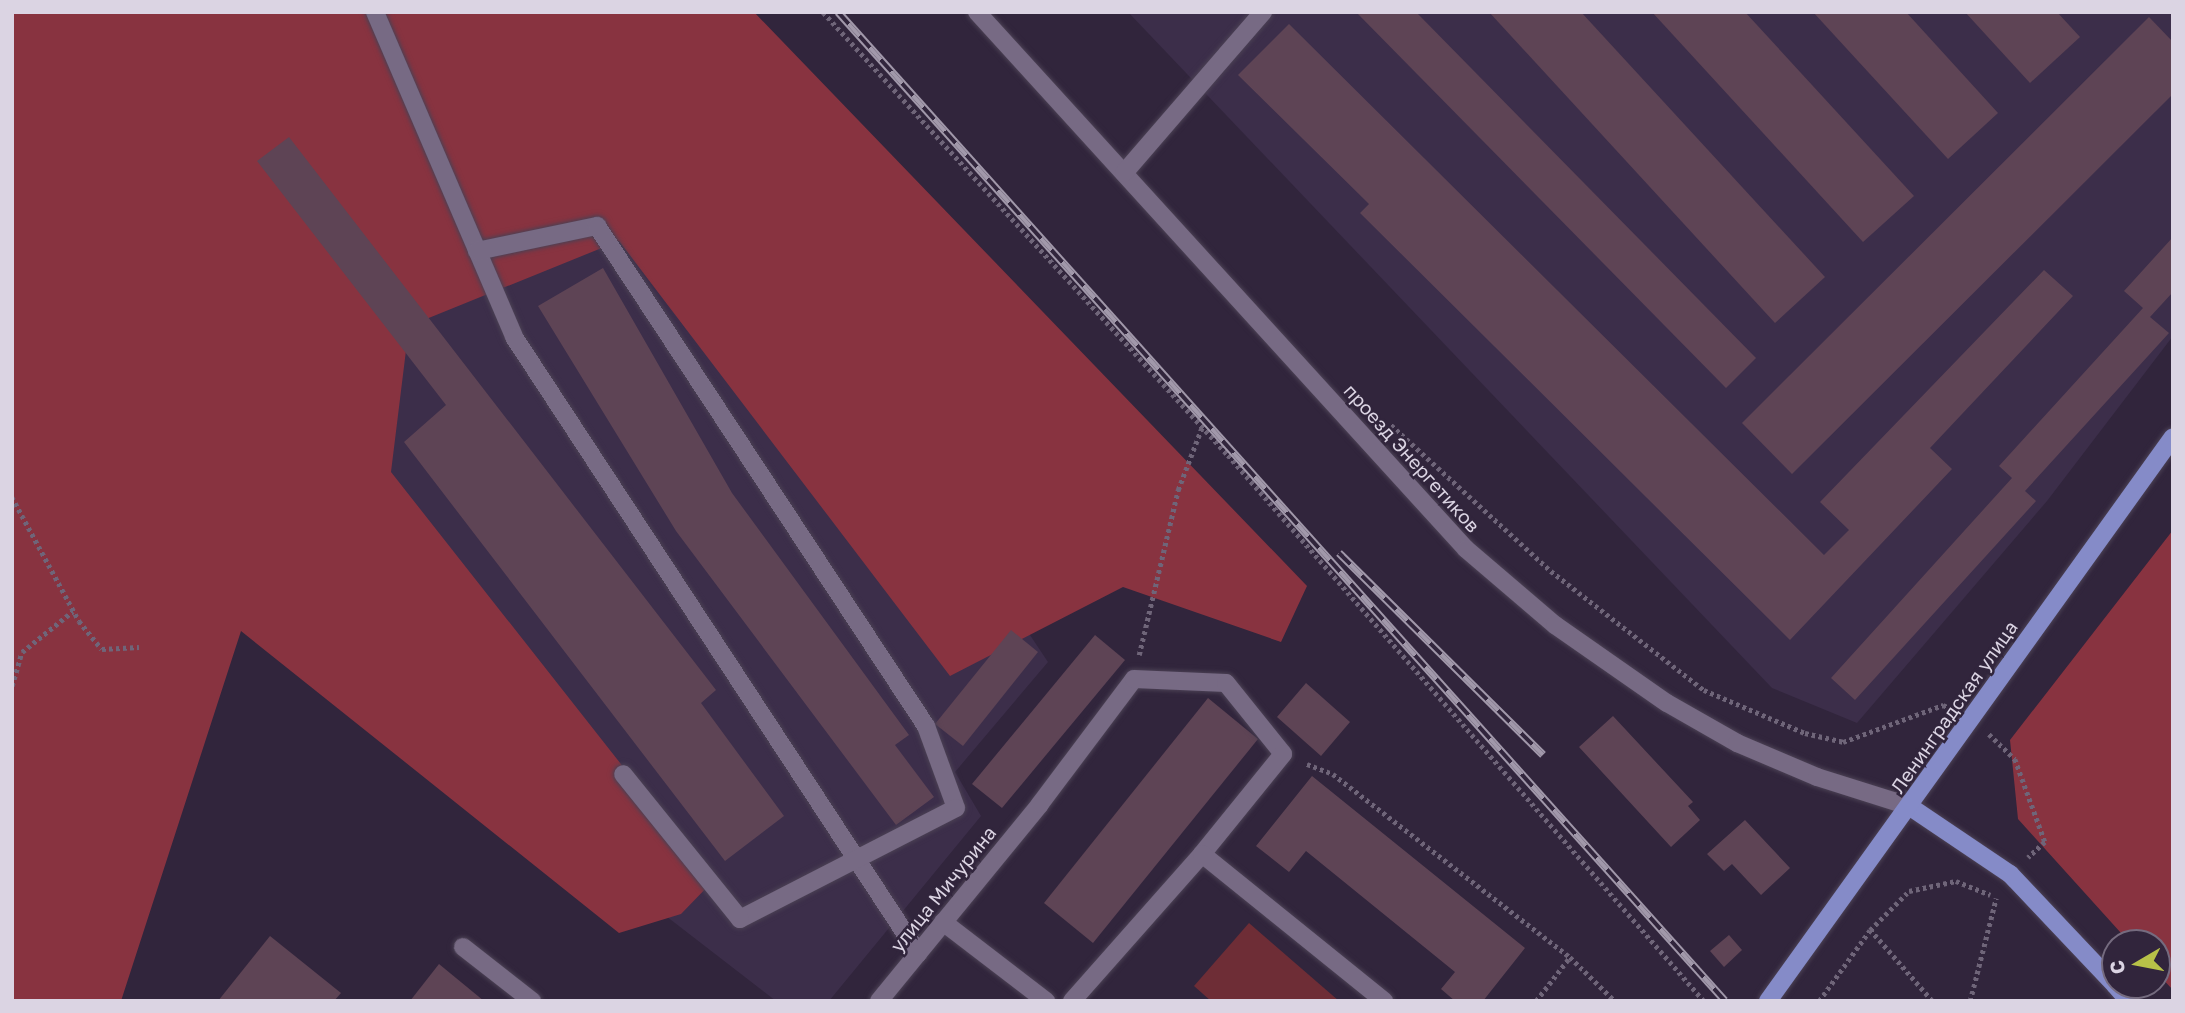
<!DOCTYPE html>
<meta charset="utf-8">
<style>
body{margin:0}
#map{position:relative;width:2185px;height:1013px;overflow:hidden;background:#31253c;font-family:"Golos Text",sans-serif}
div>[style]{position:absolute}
.built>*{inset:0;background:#3c2e4a}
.green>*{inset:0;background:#6e2d36}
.forest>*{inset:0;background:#883340}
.building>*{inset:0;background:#5e4455}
.path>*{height:4.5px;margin-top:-2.25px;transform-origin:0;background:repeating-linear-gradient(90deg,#6f6579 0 3.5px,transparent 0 7px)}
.roads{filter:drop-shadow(0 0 2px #4b4154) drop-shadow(0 0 2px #4b4154)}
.minor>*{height:18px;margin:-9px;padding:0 9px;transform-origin:9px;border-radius:9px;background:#776a84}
.major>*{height:18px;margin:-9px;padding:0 9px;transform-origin:9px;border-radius:9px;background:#858bc8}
.rail>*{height:8px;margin-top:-4px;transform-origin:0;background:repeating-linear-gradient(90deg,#31253c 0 16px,#a198aa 0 32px);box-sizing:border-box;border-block:2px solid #a198aa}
span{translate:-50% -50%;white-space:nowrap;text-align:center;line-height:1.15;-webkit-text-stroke:5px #31253c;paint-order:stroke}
.street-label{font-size:19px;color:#dbd4e3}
.frame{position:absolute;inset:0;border:14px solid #dbd4e3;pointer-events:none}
.north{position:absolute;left:2101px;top:929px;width:70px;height:70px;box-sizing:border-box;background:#31253c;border:2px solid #756b7f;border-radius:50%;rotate:260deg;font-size:19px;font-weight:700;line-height:28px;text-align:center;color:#dbd4e3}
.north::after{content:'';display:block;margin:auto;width:24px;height:32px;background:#b7c148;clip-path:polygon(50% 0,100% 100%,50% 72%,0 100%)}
</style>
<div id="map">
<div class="built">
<div style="clip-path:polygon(1128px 12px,2173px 12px,2173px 336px,2047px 501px,1857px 723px,1772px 688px)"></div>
<div style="clip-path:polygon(708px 151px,1048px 662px,955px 772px,981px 816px,829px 1001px,776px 1001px,530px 811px,165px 207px)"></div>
</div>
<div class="green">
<div style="clip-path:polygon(1249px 923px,1339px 1001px,1211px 1001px,1194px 986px)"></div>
</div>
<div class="forest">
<div style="clip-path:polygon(12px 12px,754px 12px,1307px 586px,1281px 642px,1123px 587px,950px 676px,619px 241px,409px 326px,391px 472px,713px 881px,681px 914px,619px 933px,241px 631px,121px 1001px,12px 1001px)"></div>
<div style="clip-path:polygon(2173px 530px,2173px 990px,2157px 973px,2157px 943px,2130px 943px,2018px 819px,2010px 740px)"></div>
</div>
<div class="building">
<div style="clip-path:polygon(1356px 12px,1416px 12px,1756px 358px,1726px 388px)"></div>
<div style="clip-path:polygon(1489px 12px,1581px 12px,1825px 277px,1775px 323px)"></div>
<div style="clip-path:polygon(1652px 12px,1745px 12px,1914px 196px,1863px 242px)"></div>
<div style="clip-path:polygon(1813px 12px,1906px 12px,1998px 113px,1948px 159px)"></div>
<div style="clip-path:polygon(1965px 12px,2057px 12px,2080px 37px,2030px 83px)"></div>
<div style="clip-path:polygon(2149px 17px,2173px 42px,2173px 94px,1792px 474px,1742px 423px)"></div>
<div style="clip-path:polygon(1289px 24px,1824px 555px,1849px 530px,1820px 502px,2044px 270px,2073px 296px,1930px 448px,1952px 469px,1790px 640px,1360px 213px,1369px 204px,1238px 75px)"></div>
<div style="clip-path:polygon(289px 137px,716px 690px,701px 703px,784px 816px,725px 861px,404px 442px,446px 405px,257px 161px)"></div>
<div style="clip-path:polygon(2173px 237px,2173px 292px,2150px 317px,2169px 333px,2025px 491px,2036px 501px,1855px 700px,1831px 678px,2012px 478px,1999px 466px,2143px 308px,2124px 291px)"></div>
<div style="clip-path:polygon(603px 268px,732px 493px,909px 735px,895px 745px,934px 797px,896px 825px,676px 531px,538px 306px)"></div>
<div style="clip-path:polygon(1011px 630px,1038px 652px,963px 746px,935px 724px)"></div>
<div style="clip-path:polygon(1095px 635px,1125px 660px,1002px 808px,972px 784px)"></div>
<div style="clip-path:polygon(1306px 683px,1350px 722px,1321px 756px,1277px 717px)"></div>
<div style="clip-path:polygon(1208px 698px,1258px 739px,1093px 943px,1044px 903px)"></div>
<div style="clip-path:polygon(1613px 716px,1693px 802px,1688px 806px,1700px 820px,1671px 847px,1579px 747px)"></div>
<div style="clip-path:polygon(1312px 776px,1525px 948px,1483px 1001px,1455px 1001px,1441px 989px,1455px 972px,1306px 851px,1289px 872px,1256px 846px)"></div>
<div style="clip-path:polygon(1745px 820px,1790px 868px,1761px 895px,1732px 864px,1724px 871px,1707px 854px)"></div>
<div style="clip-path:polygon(1729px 935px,1742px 950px,1724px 967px,1710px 951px)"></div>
<div style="clip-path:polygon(270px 936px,341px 993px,334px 1001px,218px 1001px)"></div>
<div style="clip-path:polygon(439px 964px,484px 1001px,410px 1001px)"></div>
</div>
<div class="path">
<div style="left:823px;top:12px;width:600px;rotate:47.57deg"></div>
<div style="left:1228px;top:455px;width:724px;rotate:48.92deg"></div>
<div style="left:1391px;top:425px;width:217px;rotate:42.4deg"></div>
<div style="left:1551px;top:571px;width:194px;rotate:37.9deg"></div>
<div style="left:1704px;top:690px;width:110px;rotate:23.1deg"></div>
<div style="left:1805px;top:733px;width:39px;rotate:13deg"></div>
<div style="left:1843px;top:742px;width:107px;rotate:-20.3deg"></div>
<div style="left:1943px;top:705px;width:8px;rotate:23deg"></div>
<div style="left:12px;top:497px;width:141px;rotate:61.6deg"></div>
<div style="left:79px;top:621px;width:36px;rotate:51deg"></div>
<div style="left:102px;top:649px;width:37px;rotate:-3deg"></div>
<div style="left:1139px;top:655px;width:170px;rotate:-76.7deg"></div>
<div style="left:1178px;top:490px;width:67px;rotate:-69.1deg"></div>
<div style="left:12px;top:686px;width:35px;rotate:-74deg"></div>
<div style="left:22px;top:652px;width:65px;rotate:-38.8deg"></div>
<div style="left:1989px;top:734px;width:36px;rotate:44deg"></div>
<div style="left:2015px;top:759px;width:88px;rotate:70.1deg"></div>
<div style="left:2045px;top:842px;width:23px;rotate:137deg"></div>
<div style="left:1307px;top:764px;width:28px;rotate:21deg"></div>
<div style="left:1333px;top:774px;width:299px;rotate:37.7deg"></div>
<div style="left:1536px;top:1001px;width:56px;rotate:-52.3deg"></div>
<div style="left:1570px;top:957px;width:63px;rotate:44.4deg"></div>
<div style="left:1819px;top:1001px;width:87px;rotate:-54.3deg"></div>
<div style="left:1932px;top:1001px;width:94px;rotate:-131.1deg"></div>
<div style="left:1870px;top:930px;width:55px;rotate:-45deg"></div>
<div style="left:1909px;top:891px;width:48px;rotate:-12deg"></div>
<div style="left:1956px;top:881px;width:37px;rotate:22deg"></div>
<div style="left:1970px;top:1001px;width:106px;rotate:-75.8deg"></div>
</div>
<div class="roads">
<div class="minor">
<div style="left:375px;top:12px;width:353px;rotate:66.8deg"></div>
<div style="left:514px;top:337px;width:737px;rotate:56.74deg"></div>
<div style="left:977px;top:12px;width:726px;rotate:47.68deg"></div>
<div style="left:1466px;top:549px;width:117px;rotate:40.5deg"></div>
<div style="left:1555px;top:625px;width:136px;rotate:34.9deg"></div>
<div style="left:1667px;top:703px;width:81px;rotate:29.7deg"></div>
<div style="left:1737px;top:743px;width:87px;rotate:23deg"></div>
<div style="left:1817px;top:777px;width:96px;rotate:17.5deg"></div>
<div style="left:1124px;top:173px;width:213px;rotate:-49.2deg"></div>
<div style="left:477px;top:251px;width:123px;rotate:-11.8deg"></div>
<div style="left:597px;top:226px;width:599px;rotate:56.66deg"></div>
<div style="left:926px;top:726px;width:87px;rotate:69.9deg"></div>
<div style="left:956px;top:808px;width:243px;rotate:152.8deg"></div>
<div style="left:740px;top:919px;width:186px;rotate:-128.9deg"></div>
<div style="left:943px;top:922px;width:130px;rotate:37.5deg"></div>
<div style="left:463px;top:947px;width:88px;rotate:38deg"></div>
<div style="left:879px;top:1001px;width:254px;rotate:-50.7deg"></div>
<div style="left:1040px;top:804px;width:156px;rotate:-53.1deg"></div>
<div style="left:1134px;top:679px;width:92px;rotate:2.5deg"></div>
<div style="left:1226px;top:683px;width:91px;rotate:51.2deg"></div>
<div style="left:1283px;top:754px;width:129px;rotate:129deg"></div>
<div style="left:1072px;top:1001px;width:196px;rotate:-48.5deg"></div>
<div style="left:1202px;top:854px;width:234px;rotate:38.9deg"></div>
</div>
<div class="major">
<div style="left:1909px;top:806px;width:122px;rotate:34deg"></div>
<div style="left:2010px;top:874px;width:153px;rotate:46.6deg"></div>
<div style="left:2115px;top:985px;width:21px;rotate:49deg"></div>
<div style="left:1768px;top:1001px;width:694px;rotate:-54.32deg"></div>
</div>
</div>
<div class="rail">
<div style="left:838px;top:12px;width:1328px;rotate:48.11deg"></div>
<div style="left:1339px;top:553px;width:287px;rotate:44.7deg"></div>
</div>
<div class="street-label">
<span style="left:1412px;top:458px;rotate:48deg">проезд Энергетиков</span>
<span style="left:1954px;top:707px;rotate:-55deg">Ленинградская улица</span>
<span style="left:943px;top:889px;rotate:-51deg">улица Мичурина</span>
</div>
<div class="frame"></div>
<div class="north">С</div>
</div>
